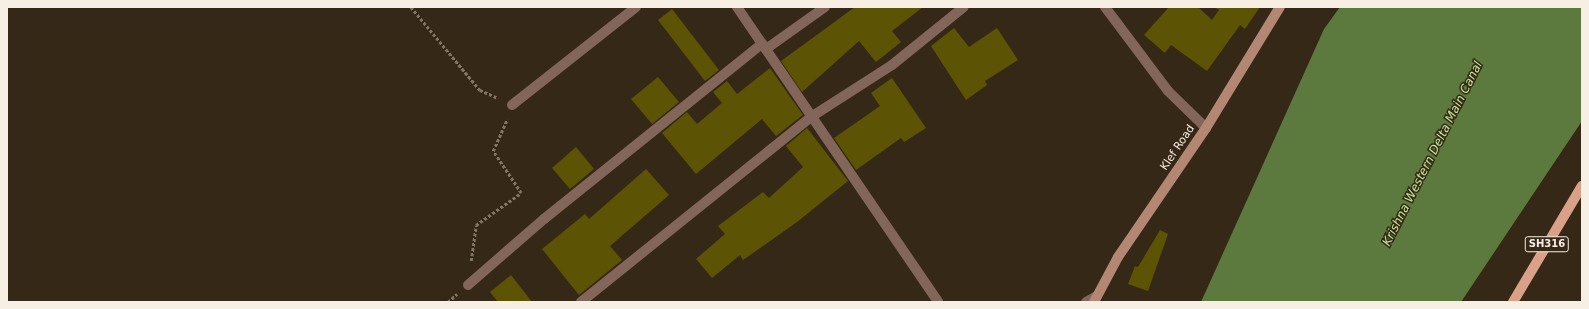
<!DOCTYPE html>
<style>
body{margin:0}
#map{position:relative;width:1589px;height:309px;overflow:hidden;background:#362816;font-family:"DejaVu Sans",sans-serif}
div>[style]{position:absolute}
.water>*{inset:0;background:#5c793e}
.building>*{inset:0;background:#5d5304}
.path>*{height:2.5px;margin-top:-1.25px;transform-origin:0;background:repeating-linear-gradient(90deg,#817566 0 3px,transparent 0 5px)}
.minor>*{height:10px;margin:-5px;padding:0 5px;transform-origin:5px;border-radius:5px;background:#82665a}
.secondary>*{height:10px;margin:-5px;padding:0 5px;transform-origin:5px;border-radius:5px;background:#b38774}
.primary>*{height:10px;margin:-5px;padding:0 5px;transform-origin:5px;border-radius:5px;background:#d9a187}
span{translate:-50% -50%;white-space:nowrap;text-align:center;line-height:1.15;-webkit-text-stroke:3px #362816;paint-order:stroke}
.shield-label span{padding:1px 3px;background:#362816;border:1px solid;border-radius:3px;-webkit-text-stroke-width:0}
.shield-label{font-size:10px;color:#f8efe4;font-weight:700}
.street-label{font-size:11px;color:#f8efe4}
.water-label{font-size:12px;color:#c1eb96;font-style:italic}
.frame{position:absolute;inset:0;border:8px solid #f8efe4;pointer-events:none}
</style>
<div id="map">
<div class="water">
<div style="clip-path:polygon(1340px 7px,1582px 7px,1582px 121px,1461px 302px,1201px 302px,1324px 29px)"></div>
</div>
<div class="building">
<div style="clip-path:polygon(855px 7px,923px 7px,892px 31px,901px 42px,876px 62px,859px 41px,802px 92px,781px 61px)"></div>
<div style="clip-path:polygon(1169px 7px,1198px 7px,1212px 20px,1219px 10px,1214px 7px,1260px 7px,1245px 29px,1240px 25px,1207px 71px,1171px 45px,1165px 53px,1144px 35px)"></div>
<div style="clip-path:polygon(672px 9px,719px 70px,705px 81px,658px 20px)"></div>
<div style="clip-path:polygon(954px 28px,969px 47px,997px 28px,1018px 60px,985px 81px,987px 85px,966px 100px,931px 46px)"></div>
<div style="clip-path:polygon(770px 68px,803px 115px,776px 136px,762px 119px,696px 174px,662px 133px,687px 112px,697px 124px,722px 103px,713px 92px,727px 81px,737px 94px)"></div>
<div style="clip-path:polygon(658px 77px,679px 102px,652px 124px,631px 99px)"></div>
<div style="clip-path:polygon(892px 78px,926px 128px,904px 142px,901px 138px,856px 170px,834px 138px,880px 106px,871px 93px)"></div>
<div style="clip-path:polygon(807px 128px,848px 181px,797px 222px,743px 260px,740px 255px,712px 278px,696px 259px,725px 234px,718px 226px,763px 192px,769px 198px,803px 167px,786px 146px)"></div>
<div style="clip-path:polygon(576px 147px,594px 169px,570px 189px,552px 168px)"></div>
<div style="clip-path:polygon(646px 169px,669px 195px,610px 246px,622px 260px,579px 295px,542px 249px,585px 214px,589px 219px)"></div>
<div style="clip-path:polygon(1160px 230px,1168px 234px,1148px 291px,1128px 284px,1135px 266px,1138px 267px)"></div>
<div style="clip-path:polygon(511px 275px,532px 302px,498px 302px,490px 292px)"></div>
</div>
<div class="path">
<div style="left:411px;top:7px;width:108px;rotate:50.3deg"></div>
<div style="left:480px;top:90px;width:20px;rotate:24deg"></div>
<div style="left:471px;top:261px;width:36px;rotate:-82deg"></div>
<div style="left:476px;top:225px;width:55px;rotate:-35.4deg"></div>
<div style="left:521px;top:193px;width:50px;rotate:-123.7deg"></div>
<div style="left:493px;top:151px;width:35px;rotate:-66deg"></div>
<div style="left:448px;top:302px;width:12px;rotate:-42deg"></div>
</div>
<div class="minor">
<div style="left:737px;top:7px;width:357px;rotate:55.7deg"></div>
<div style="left:1105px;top:7px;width:105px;rotate:53.1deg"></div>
<div style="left:1168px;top:91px;width:53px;rotate:44.2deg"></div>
<div style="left:766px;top:49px;width:72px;rotate:-35.4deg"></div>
<div style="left:512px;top:105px;width:158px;rotate:-38.3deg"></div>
<div style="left:468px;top:285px;width:101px;rotate:-41deg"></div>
<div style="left:544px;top:219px;width:280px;rotate:-38.8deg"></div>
<div style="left:581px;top:302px;width:295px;rotate:-38.8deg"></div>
<div style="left:811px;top:117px;width:96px;rotate:-32.7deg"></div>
<div style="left:892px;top:65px;width:92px;rotate:-38.9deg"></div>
<div style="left:1086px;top:302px;width:13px;rotate:-29deg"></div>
</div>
<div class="secondary">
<div style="left:1094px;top:302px;width:51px;rotate:-61.9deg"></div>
<div style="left:1118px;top:257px;width:156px;rotate:-55.7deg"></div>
<div style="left:1206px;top:128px;width:142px;rotate:-58.6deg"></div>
</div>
<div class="primary">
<div style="left:1513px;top:302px;width:135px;rotate:-59.3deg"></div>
</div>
<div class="shield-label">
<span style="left:1547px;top:244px">SH316</span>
</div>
<div class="street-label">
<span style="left:1178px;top:148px;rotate:-56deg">Klef Road</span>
</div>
<div class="water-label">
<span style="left:1433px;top:154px;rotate:-63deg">Krishna Western Delta Main Canal</span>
</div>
<div class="frame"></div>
</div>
